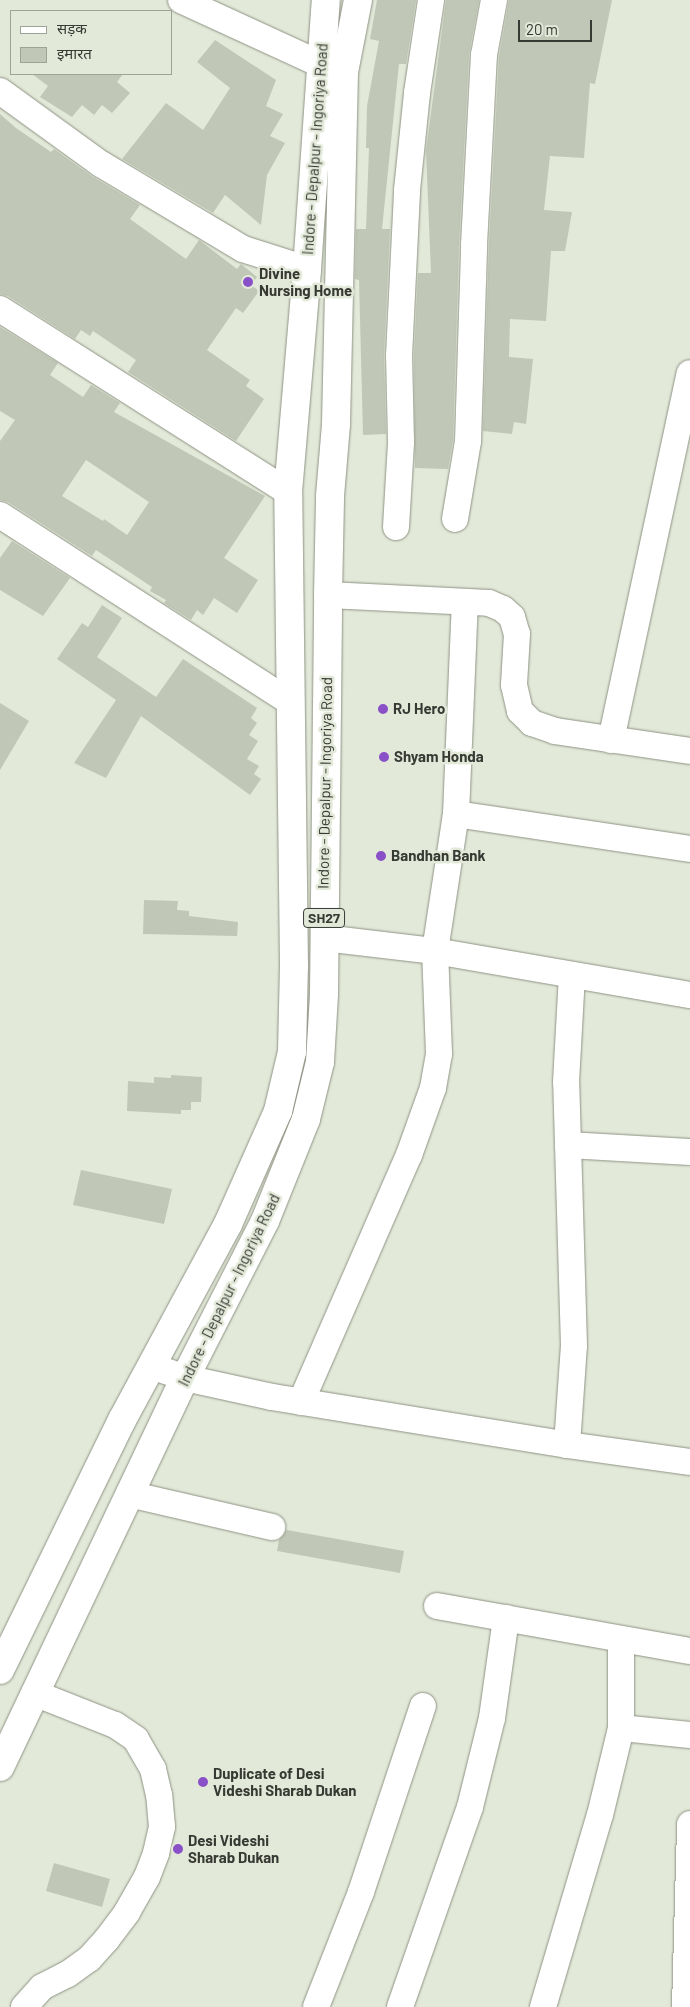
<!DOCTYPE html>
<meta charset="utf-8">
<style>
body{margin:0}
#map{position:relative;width:690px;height:2007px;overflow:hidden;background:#e3e9d9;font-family:Barlow,"Noto Sans Devanagari",sans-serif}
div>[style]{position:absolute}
.building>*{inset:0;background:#c0c7b7}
.roads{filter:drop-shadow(0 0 1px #8e9384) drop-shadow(0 0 1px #8e9384)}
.street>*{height:26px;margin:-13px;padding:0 13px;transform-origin:13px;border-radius:13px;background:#fff}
.primary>*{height:28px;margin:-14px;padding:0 14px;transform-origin:14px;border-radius:14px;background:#fff}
.dots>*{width:14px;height:14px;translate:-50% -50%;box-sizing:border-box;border:2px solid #e3e9d9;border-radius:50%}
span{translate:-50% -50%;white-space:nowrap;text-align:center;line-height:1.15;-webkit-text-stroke:5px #e3e9d9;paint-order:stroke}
.shield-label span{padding:1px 4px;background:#e3e9d9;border:1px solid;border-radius:4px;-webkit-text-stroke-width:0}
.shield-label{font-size:14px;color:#373933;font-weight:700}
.street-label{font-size:15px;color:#373933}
.poi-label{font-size:15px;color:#373933;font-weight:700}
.left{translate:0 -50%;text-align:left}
.legend{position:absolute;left:10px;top:10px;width:162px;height:65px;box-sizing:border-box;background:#e3e9d9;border:1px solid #9ea397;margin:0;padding:6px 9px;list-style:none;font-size:15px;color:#373933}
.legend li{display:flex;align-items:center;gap:10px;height:25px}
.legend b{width:25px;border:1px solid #9ea397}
.scale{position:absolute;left:518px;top:20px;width:74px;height:22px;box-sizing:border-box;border:2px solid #373933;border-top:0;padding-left:6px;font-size:15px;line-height:18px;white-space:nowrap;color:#373933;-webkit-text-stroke:4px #e3e9d9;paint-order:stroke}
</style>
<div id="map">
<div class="building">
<div style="clip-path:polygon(377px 0,416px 0,406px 64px,399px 64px,382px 229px,390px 229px,384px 355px,386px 434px,363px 435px,359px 280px,355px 279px,356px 229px,366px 229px,369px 148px,366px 148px,367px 106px,379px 41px,370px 39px)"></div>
<div style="clip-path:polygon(446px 0,479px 0,469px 54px,459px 244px,453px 440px,448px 469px,415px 468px,414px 356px,418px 273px,431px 273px,426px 151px)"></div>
<div style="clip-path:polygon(509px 0,612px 0,595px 84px,590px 83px,584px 158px,550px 156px,544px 210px,572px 212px,565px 251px,551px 251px,546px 321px,510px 319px,509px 357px,533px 359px,526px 424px,514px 422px,512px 434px,483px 431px,489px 246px,499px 57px)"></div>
<div style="clip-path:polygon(215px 40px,276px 80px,266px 106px,283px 114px,270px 136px,285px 143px,267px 175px,261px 225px,225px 195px,213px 213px,122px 159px,166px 103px,203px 130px,230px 88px,197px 62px)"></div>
<div style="clip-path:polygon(32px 74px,123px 74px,117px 82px,130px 93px,112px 113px,102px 105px,94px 115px,82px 105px,72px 117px,40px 97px,48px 86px)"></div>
<div style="clip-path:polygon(0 114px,16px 128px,51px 152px,54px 149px,93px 177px,140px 205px,130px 219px,186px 259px,199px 240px,237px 269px,241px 264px,257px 277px,251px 285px,259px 291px,243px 313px,236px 308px,207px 350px,250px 380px,246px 386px,264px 399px,236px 441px,128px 372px,136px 360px,93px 331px,90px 336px,81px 330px,75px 339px,8px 296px,0 294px)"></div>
<div style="clip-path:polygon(evenodd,0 327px,58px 363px,50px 375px,83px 397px,91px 385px,120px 403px,114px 412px,265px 496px,224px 558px,258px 580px,237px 613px,214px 598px,203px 615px,197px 610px,191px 620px,164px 603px,166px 600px,150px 591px,152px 587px,96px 550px,92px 556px,8px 502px,0 500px,0 441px,15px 420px,0 411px,0 327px,86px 460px,149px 502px,127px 535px,104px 519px,103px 521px,62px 496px,86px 460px)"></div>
<div style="clip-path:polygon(12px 541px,70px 578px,43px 616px,0 590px,0 558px)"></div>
<div style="clip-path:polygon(102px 605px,122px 618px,97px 657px,156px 697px,183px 659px,257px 708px,251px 718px,257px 723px,249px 735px,258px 741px,247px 759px,259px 766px,254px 774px,261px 779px,250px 795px,141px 716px,106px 778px,74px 763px,116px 700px,57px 659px,82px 623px,88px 627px)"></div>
<div style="clip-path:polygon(0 703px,29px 721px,0 770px)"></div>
<div style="clip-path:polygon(144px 900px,178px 901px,177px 910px,189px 911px,189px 916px,238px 922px,237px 936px,143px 934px)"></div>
<div style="clip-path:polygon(171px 1075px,202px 1077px,201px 1102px,191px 1102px,191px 1110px,181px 1110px,181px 1114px,127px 1111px,128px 1081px,154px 1083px,154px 1077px,171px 1078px)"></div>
<div style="clip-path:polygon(81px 1170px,172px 1189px,164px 1224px,73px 1205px)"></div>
<div style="clip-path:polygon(287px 1530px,404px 1551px,400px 1573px,277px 1551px,279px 1540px)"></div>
<div style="clip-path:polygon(54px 1863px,110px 1879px,102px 1907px,46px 1891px)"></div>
</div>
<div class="roads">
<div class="street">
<div style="left:181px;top:0;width:153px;rotate:24.7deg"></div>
<div style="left:0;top:91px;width:125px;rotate:35.9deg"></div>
<div style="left:101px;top:164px;width:165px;rotate:30.9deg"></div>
<div style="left:243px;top:249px;width:67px;rotate:17.4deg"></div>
<div style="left:0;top:309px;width:341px;rotate:32.4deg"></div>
<div style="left:0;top:515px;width:345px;rotate:32.8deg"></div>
<div style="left:455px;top:519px;width:79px;rotate:-80.5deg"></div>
<div style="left:468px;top:441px;width:196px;rotate:-88.2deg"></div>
<div style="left:474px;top:245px;width:190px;rotate:-87deg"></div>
<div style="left:484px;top:55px;width:56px;rotate:-79.7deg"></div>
<div style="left:396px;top:527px;width:85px;rotate:-86.6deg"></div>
<div style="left:401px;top:442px;width:86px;rotate:-91.3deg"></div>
<div style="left:399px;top:356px;width:166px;rotate:-87.2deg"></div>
<div style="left:407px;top:190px;width:98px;rotate:-84.1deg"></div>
<div style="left:417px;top:93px;width:94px;rotate:-81.4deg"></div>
<div style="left:328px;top:595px;width:161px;rotate:2.8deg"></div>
<div style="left:489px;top:603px;width:15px;rotate:23deg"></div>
<div style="left:503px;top:609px;width:12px;rotate:42deg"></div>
<div style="left:512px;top:617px;width:18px;rotate:74deg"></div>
<div style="left:517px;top:634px;width:51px;rotate:93.4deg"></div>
<div style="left:514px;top:685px;width:27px;rotate:77deg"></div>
<div style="left:520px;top:711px;width:17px;rotate:45deg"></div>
<div style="left:532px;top:723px;width:24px;rotate:19deg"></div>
<div style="left:555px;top:731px;width:136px;rotate:8.4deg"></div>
<div style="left:611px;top:740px;width:375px;rotate:-77.9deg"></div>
<div style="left:456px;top:814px;width:237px;rotate:8.5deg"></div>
<div style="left:324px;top:938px;width:112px;rotate:6.7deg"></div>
<div style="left:435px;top:951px;width:259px;rotate:9.8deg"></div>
<div style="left:568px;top:1145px;width:122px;rotate:3.3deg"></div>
<div style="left:151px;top:1366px;width:36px;rotate:19deg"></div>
<div style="left:185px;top:1378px;width:89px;rotate:12.3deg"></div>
<div style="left:272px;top:1397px;width:299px;rotate:9.2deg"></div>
<div style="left:567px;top:1445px;width:124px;rotate:7.9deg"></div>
<div style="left:301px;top:1402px;width:270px;rotate:-66.4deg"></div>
<div style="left:409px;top:1155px;width:71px;rotate:-70.3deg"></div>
<div style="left:433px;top:1088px;width:35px;rotate:-80deg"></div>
<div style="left:439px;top:1054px;width:103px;rotate:-92.2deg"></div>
<div style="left:435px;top:951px;width:139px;rotate:-81.3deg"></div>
<div style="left:456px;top:814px;width:212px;rotate:-87.6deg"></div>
<div style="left:567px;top:1445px;width:99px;rotate:-86deg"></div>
<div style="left:574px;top:1346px;width:264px;rotate:-91.7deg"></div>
<div style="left:566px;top:1082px;width:106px;rotate:-86.8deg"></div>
<div style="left:129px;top:1494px;width:147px;rotate:13deg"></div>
<div style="left:437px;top:1606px;width:257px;rotate:10.1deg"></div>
<div style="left:621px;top:1728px;width:69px;rotate:5.8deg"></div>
<div style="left:24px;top:2007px;width:27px;rotate:-48deg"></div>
<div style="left:42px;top:1987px;width:29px;rotate:-27deg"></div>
<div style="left:68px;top:1974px;width:26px;rotate:-36deg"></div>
<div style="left:89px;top:1959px;width:27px;rotate:-48deg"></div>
<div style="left:107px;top:1939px;width:34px;rotate:-53deg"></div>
<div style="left:127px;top:1912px;width:40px;rotate:-60.3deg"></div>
<div style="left:147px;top:1877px;width:26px;rotate:-69deg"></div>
<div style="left:156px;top:1853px;width:27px;rotate:-77deg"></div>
<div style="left:162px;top:1827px;width:32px;rotate:-95deg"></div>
<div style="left:159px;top:1795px;width:27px;rotate:-103deg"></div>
<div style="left:153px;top:1769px;width:34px;rotate:-120deg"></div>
<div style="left:136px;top:1739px;width:25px;rotate:-146deg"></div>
<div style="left:115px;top:1725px;width:87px;rotate:-158.4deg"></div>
<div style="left:316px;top:2007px;width:123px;rotate:-68.6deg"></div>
<div style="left:361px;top:1892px;width:196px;rotate:-71.6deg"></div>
<div style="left:400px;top:2007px;width:212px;rotate:-70.7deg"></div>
<div style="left:470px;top:1807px;width:92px;rotate:-76.1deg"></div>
<div style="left:492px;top:1718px;width:101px;rotate:-82deg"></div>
<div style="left:543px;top:2007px;width:200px;rotate:-73.5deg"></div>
<div style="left:600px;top:1815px;width:89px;rotate:-76.4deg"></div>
<div style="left:621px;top:1728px;width:89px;rotate:-90deg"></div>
<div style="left:685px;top:2007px;width:183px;rotate:-88.4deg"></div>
</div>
<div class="primary">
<div style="left:0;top:1670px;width:278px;rotate:-64deg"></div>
<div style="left:122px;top:1420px;width:223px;rotate:-61.6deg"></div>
<div style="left:228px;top:1224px;width:124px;rotate:-66.1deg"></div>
<div style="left:278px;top:1111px;width:61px;rotate:-76.7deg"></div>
<div style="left:292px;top:1052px;width:86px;rotate:-88.7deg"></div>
<div style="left:294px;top:966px;width:474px;rotate:-90.7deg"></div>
<div style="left:288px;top:492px;width:224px;rotate:-85.1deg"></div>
<div style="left:307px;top:269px;width:270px;rotate:-86deg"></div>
<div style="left:0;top:1767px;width:431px;rotate:-64.6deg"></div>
<div style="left:185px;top:1378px;width:176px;rotate:-63deg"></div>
<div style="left:265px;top:1221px;width:110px;rotate:-68.1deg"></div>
<div style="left:306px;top:1119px;width:59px;rotate:-76.2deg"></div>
<div style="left:320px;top:1062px;width:68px;rotate:-86.6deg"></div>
<div style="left:324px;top:994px;width:399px;rotate:-89.4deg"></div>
<div style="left:328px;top:595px;width:99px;rotate:-88.8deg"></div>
<div style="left:330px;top:496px;width:72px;rotate:-85.2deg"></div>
<div style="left:336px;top:424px;width:352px;rotate:-88.7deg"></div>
<div style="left:344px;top:72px;width:73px;rotate:-79deg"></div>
</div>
</div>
<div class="dots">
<div style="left:248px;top:282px;background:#8950c8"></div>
<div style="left:383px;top:709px;background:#8950c8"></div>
<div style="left:384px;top:757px;background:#8950c8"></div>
<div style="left:381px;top:856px;background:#8950c8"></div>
<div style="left:203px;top:1782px;background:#8950c8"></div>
<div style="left:178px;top:1849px;background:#8950c8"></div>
</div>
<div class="shield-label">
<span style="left:324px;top:918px">SH27</span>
</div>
<div class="street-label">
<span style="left:315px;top:149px;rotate:-86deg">Indore - Depalpur - Ingoriya Road</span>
<span style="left:325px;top:783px;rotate:-89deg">Indore - Depalpur - Ingoriya Road</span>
<span style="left:229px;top:1290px;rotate:-64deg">Indore - Depalpur - Ingoriya Road</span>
</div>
<div class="poi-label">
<span class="left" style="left:259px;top:282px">Divine<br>Nursing Home</span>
<span class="left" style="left:393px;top:709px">RJ Hero</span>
<span class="left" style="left:394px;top:757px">Shyam Honda</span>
<span class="left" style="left:391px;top:856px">Bandhan Bank</span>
<span class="left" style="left:213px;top:1782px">Duplicate of Desi<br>Videshi Sharab Dukan</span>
<span class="left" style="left:188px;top:1849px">Desi Videshi<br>Sharab Dukan</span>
</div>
<ul class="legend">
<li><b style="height:6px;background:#fff"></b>सड़क</li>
<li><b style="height:14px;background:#c0c7b7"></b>इमारत</li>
</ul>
<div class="scale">20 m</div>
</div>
